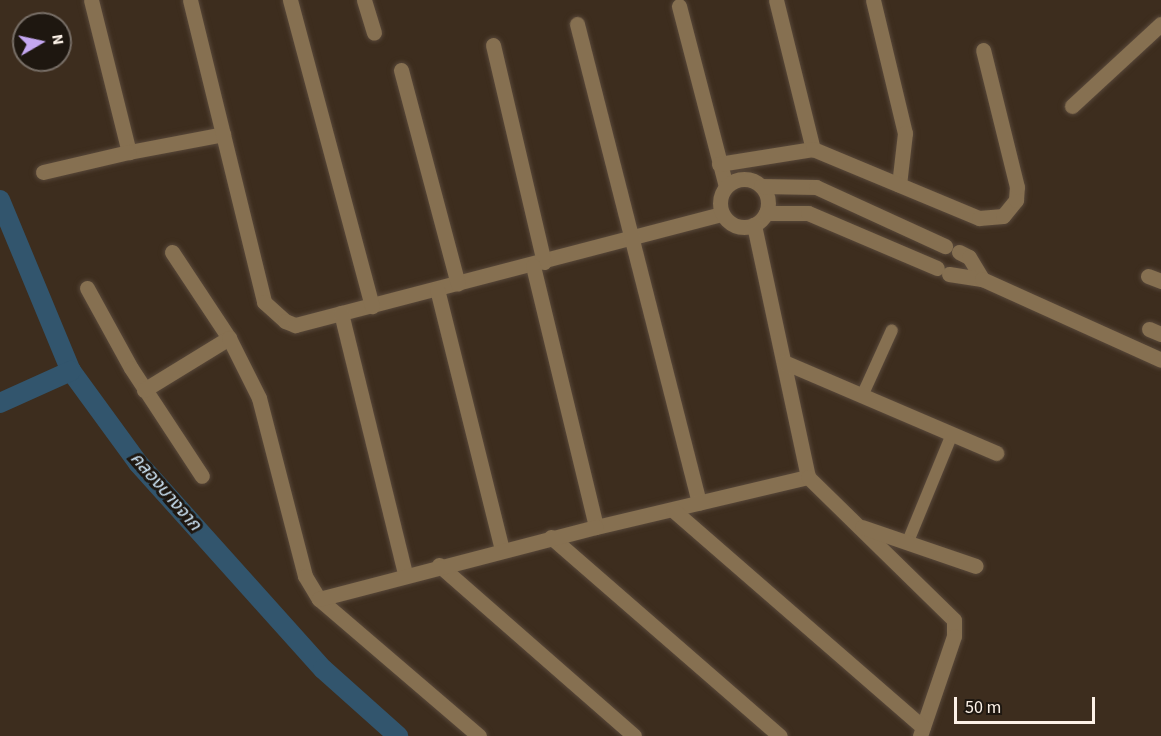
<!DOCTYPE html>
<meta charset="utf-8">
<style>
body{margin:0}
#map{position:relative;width:1161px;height:736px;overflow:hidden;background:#3d2d1e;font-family:"Source Sans 3","Noto Sans Thai",sans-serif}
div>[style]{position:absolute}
.canal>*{height:20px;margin:-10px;padding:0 10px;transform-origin:10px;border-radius:10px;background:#32556d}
.roads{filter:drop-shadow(0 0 2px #58483a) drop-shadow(0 0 2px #58483a)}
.lane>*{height:12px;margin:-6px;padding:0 6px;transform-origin:6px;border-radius:6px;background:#867051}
.street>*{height:15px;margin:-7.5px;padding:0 7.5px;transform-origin:7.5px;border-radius:7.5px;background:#867051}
.street>.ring{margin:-7.5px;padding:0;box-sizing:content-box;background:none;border:15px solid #867051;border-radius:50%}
span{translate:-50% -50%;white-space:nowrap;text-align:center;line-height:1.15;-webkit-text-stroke:6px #1e1710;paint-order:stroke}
.water-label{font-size:18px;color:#cee6f8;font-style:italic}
.north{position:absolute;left:12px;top:12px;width:60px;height:60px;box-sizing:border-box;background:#1e1710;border:2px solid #776e66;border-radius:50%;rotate:81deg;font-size:16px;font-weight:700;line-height:24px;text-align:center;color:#fcf1e7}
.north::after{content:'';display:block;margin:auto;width:21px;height:27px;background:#c4a7f1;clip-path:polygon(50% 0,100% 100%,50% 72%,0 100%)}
.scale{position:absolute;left:954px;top:697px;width:141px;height:27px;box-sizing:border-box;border:3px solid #fcf1e7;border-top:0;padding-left:8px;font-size:18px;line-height:21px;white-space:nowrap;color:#fcf1e7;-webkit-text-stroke:4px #1e1710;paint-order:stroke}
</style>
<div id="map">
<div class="canal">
<div style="left:0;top:200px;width:185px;rotate:67.5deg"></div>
<div style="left:71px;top:371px;width:114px;rotate:53.9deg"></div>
<div style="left:138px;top:463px;width:277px;rotate:48.1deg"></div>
<div style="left:323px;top:669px;width:101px;rotate:41.8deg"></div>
<div style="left:0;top:403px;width:78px;rotate:-24.3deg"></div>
</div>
<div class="roads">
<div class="lane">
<div style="left:862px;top:396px;width:72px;rotate:-65.6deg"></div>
<div style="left:909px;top:539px;width:113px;rotate:-67.7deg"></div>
</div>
<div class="street">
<div style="left:91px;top:0;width:157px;rotate:76deg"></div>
<div style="left:129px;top:152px;width:96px;rotate:-10.8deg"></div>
<div style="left:190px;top:0;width:311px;rotate:76.2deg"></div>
<div style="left:264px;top:302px;width:28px;rotate:42deg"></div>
<div style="left:285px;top:321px;width:11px;rotate:22deg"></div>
<div style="left:295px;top:325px;width:441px;rotate:-14.6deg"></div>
<div style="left:290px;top:0;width:317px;rotate:75deg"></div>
<div style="left:364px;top:0;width:34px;rotate:73deg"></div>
<div style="left:776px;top:0;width:154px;rotate:76.1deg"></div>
<div style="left:873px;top:0;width:137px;rotate:76.5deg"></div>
<div style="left:905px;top:133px;width:52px;rotate:96.6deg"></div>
<div style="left:679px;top:6px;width:186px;rotate:75.4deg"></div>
<div style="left:577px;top:24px;width:494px;rotate:75.7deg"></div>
<div style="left:493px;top:45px;width:223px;rotate:76.8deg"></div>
<div style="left:401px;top:70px;width:221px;rotate:75.1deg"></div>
<div style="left:1072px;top:106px;width:121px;rotate:-42.7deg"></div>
<div style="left:719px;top:164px;width:95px;rotate:-9.1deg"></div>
<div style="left:813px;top:149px;width:180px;rotate:22.6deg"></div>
<div style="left:979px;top:218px;width:24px;rotate:-5deg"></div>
<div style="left:1003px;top:216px;width:21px;rotate:-51deg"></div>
<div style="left:1016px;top:200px;width:13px;rotate:-86deg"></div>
<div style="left:1017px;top:187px;width:141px;rotate:-103.9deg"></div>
<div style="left:43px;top:172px;width:88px;rotate:-13.1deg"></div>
<div class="ring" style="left:720px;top:179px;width:33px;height:33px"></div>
<div style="left:761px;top:186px;width:55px;rotate:1deg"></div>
<div style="left:816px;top:187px;width:142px;rotate:24.6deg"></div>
<div style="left:766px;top:213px;width:42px"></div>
<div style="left:808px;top:213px;width:140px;rotate:23.1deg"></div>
<div style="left:172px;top:252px;width:103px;rotate:56.5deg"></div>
<div style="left:959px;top:252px;width:11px;rotate:27deg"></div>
<div style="left:969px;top:257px;width:26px;rotate:59deg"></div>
<div style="left:533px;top:266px;width:268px;rotate:76.4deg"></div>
<div style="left:596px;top:527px;width:218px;rotate:-13.3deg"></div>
<div style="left:808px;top:477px;width:258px;rotate:-102.1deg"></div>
<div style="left:949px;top:274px;width:33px;rotate:9deg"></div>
<div style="left:982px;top:279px;width:196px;rotate:24.3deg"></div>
<div style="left:1148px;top:276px;width:14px;rotate:21deg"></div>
<div style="left:87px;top:288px;width:91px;rotate:61.2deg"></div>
<div style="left:131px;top:368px;width:129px;rotate:56.7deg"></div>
<div style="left:437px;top:289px;width:269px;rotate:76deg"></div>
<div style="left:341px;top:313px;width:268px;rotate:76.2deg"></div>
<div style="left:1149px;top:329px;width:13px;rotate:23deg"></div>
<div style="left:784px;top:362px;width:231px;rotate:23.2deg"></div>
<div style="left:144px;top:390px;width:100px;rotate:-31.5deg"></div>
<div style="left:229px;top:338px;width:67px;rotate:63.4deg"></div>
<div style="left:259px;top:398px;width:184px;rotate:75.5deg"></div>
<div style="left:305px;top:576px;width:27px;rotate:59deg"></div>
<div style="left:808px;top:477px;width:204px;rotate:44.4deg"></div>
<div style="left:954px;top:620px;width:16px;rotate:90deg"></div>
<div style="left:954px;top:636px;width:106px;rotate:108.8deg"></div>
<div style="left:673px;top:510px;width:331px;rotate:41deg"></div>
<div style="left:862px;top:527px;width:120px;rotate:18.9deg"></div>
<div style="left:551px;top:537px;width:303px;rotate:41deg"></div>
<div style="left:439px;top:565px;width:259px;rotate:41.2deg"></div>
<div style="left:479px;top:736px;width:211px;rotate:-139.4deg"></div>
<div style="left:319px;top:599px;width:286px;rotate:-14.6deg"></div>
</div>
</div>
<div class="water-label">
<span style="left:165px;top:492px;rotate:49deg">คลองบางจาก</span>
</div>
<div class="north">N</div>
<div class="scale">50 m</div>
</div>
